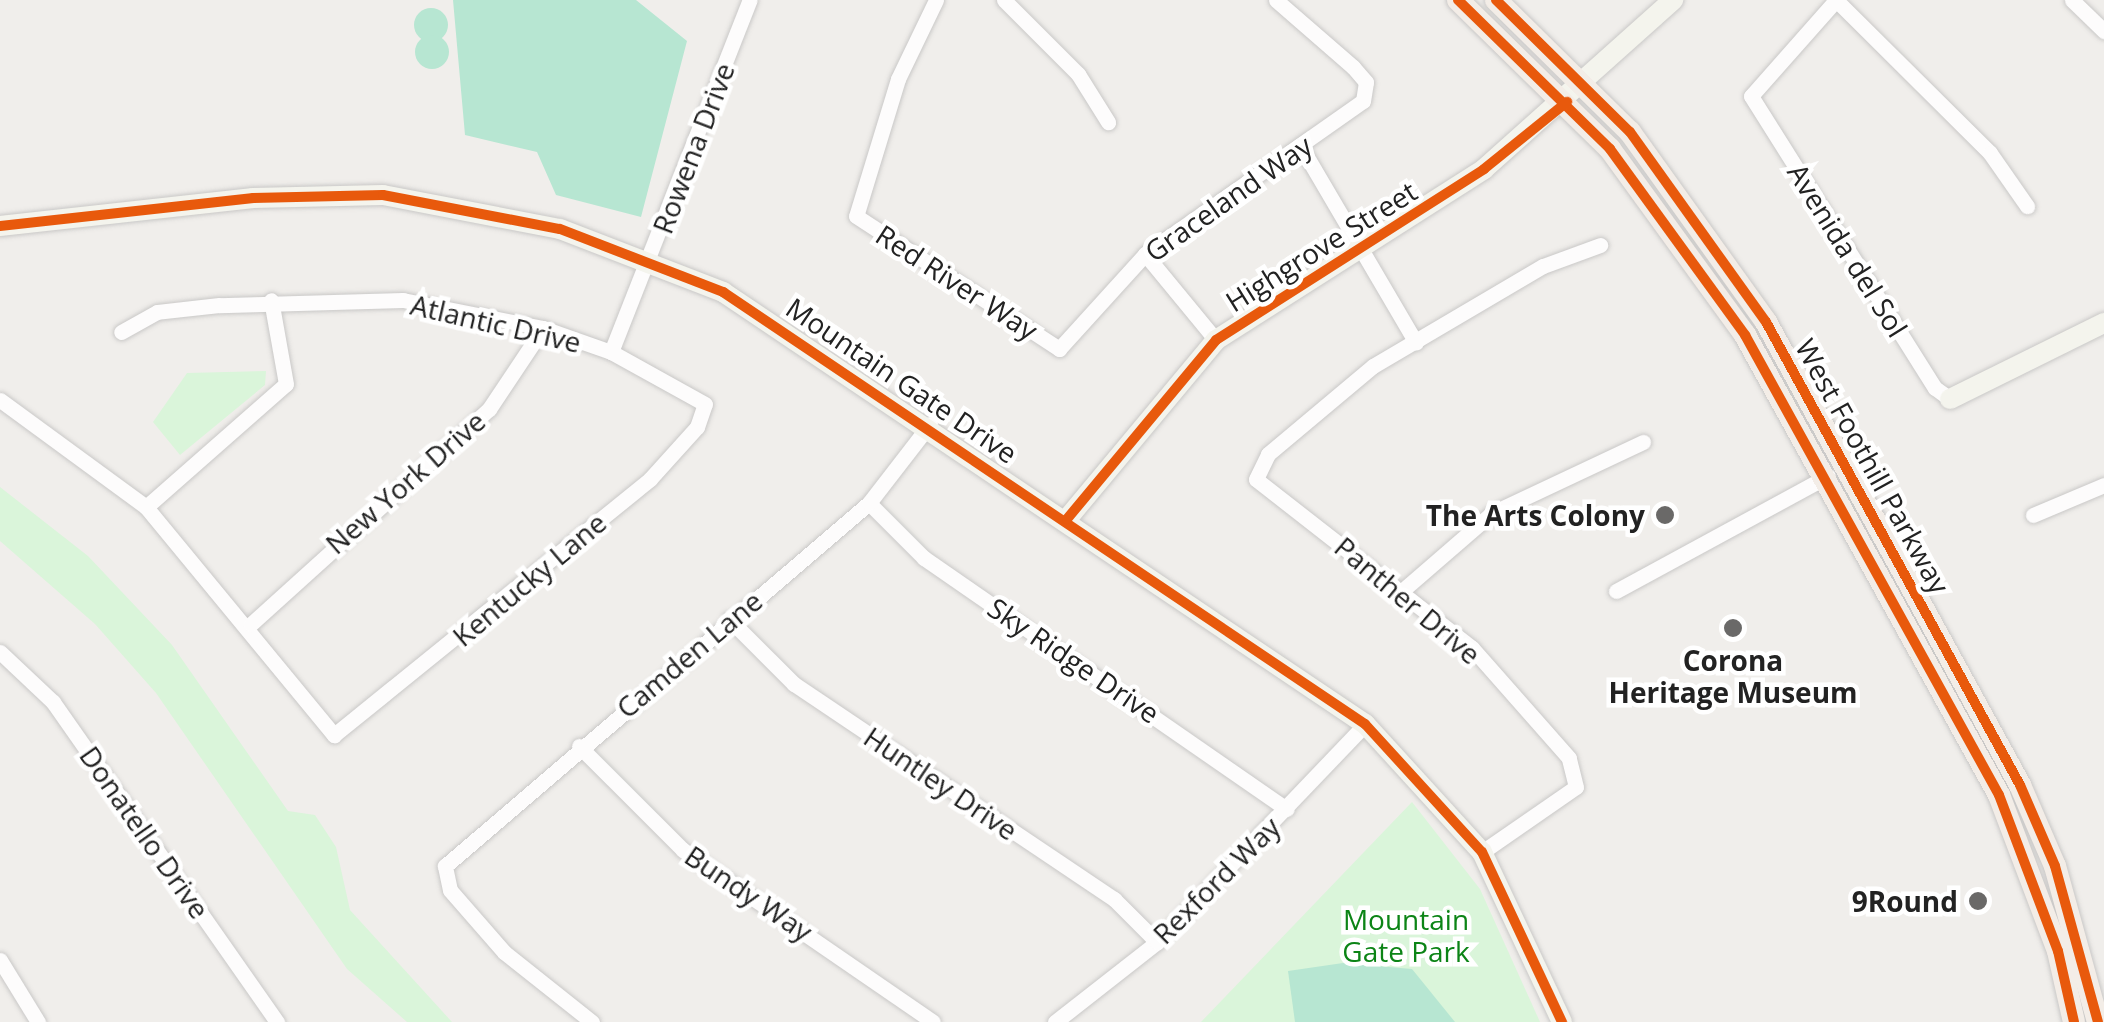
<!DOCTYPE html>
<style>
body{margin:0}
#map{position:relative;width:2104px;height:1022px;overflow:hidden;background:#f0eeeb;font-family:"Open Sans",sans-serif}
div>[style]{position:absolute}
.park>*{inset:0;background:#daf5da}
.pitch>*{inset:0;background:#b7e6d2}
.round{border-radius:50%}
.roads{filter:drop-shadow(0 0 2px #c9c8c7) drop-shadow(0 0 2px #c9c8c7)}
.street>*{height:15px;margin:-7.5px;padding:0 7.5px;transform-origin:7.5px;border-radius:7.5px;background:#fdfcfc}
.secondary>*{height:20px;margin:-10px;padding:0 10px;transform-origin:10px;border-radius:10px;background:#f4f4ed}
.primary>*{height:22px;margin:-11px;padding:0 11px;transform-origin:11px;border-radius:11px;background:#f3ede7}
.cycleway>*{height:10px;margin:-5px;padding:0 5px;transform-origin:5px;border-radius:5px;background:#e8590c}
.dots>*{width:28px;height:28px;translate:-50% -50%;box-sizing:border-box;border:5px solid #fff;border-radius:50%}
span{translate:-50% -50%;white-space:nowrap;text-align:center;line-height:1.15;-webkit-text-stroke:9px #fff;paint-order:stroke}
.street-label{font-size:28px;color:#222}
.poi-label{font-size:28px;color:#222;font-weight:700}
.right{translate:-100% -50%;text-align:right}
.park-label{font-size:28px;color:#0c8416}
</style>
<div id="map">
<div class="park">
<div style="clip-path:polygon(266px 371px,265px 385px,180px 455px,153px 422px,187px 373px)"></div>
<div style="clip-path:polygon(0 487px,88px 556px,172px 645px,288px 811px,315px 815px,336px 847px,350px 910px,452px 1022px,407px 1022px,347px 969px,156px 693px,95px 624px,0 541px)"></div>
<div style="clip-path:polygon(1412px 802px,1480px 889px,1540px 1022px,1201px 1022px)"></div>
</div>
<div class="pitch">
<div style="clip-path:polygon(453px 0,636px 0,687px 41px,641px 217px,556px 195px,537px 152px,465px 135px)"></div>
<div class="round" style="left:414px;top:8px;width:34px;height:34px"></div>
<div class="round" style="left:415px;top:35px;width:34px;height:34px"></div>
<div style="clip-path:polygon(1343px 963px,1412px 969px,1455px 1022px,1295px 1022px,1288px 971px)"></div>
</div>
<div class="roads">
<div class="street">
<div style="left:936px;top:0;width:88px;rotate:115.7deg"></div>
<div style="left:898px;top:79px;width:143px;rotate:107deg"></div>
<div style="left:856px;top:216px;width:243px;rotate:33.2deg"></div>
<div style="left:1059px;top:349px;width:128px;rotate:-47.8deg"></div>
<div style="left:1145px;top:254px;width:266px;rotate:-35.1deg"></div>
<div style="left:1363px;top:101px;width:19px;rotate:-81deg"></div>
<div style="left:1366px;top:82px;width:20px;rotate:-131deg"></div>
<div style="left:1353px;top:67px;width:102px;rotate:-139deg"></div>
<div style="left:1004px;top:0;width:105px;rotate:45deg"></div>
<div style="left:1078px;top:74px;width:57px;rotate:58deg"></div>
<div style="left:1836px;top:0;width:128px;rotate:131.5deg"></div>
<div style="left:1751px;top:96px;width:345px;rotate:57.8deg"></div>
<div style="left:1935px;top:388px;width:19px;rotate:36deg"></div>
<div style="left:1836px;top:0;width:217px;rotate:44.8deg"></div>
<div style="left:1990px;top:153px;width:65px;rotate:55.1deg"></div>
<div style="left:2072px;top:0;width:45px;rotate:44.1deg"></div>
<div style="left:1300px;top:145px;width:229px;rotate:59.6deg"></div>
<div style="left:1145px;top:254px;width:112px;rotate:50.5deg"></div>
<div style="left:611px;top:352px;width:378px;rotate:-68.5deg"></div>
<div style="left:0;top:400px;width:181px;rotate:36.2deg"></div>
<div style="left:146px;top:507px;width:296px;rotate:50.5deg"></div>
<div style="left:334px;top:735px;width:407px;rotate:-39deg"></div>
<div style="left:650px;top:479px;width:70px;rotate:-47.9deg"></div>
<div style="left:697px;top:427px;width:24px;rotate:-71deg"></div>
<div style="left:705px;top:404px;width:107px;rotate:-151deg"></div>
<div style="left:611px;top:352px;width:72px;rotate:-160.6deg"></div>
<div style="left:543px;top:328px;width:143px;rotate:-168.7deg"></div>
<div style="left:403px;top:300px;width:184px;rotate:178.4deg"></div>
<div style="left:219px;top:305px;width:62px;rotate:173.6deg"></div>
<div style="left:157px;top:312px;width:41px;rotate:150.9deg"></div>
<div style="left:869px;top:503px;width:78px;rotate:45deg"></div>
<div style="left:924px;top:558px;width:441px;rotate:34.7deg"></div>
<div style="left:146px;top:507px;width:186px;rotate:-41.3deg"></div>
<div style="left:286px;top:384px;width:85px;rotate:-100.1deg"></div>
<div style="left:2033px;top:515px;width:77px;rotate:-22.9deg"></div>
<div style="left:1403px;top:590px;width:118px;rotate:-40.9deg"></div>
<div style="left:1492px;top:513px;width:167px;rotate:-25.2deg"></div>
<div style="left:1616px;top:591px;width:241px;rotate:-28.5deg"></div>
<div style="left:729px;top:619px;width:92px;rotate:45deg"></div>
<div style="left:794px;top:684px;width:386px;rotate:33.9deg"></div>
<div style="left:1114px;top:899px;width:61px;rotate:45deg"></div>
<div style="left:251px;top:624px;width:321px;rotate:-42.1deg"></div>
<div style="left:489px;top:409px;width:97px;rotate:-56.3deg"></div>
<div style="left:0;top:652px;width:73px;rotate:43.3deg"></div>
<div style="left:53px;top:702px;width:391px;rotate:55deg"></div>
<div style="left:579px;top:746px;width:147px;rotate:45deg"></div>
<div style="left:683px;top:850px;width:303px;rotate:34.5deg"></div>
<div style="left:1482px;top:852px;width:114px;rotate:-34.7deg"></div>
<div style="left:1576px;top:787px;width:30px;rotate:-104deg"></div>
<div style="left:1569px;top:758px;width:147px;rotate:-131.4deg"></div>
<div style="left:1472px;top:648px;width:274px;rotate:-142deg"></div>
<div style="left:1256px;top:479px;width:28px;rotate:-64deg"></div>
<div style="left:1268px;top:454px;width:137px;rotate:-40deg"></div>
<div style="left:1373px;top:366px;width:197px;rotate:-30.5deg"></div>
<div style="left:1543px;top:266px;width:61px;rotate:-20.2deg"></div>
<div style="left:0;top:960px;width:73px;rotate:58.5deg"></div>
<div style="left:592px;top:1022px;width:112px;rotate:-141.5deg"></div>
<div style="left:504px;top:952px;width:82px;rotate:-131.1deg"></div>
<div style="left:450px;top:890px;width:25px;rotate:-102deg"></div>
<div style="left:445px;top:866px;width:558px;rotate:-40.57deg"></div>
<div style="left:869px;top:503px;width:100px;rotate:-52.3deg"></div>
<div style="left:1055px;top:1022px;width:130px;rotate:-38.1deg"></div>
<div style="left:1157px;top:942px;width:301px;rotate:-46.3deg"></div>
</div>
<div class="secondary">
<div style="left:0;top:226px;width:255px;rotate:-6.3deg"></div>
<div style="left:253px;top:198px;width:130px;rotate:-1.3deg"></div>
<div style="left:383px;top:195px;width:180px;rotate:10.9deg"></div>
<div style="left:560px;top:229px;width:175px;rotate:21.1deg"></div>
<div style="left:723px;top:292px;width:774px;rotate:33.94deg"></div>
<div style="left:1365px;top:724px;width:173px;rotate:47.6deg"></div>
<div style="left:1482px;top:852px;width:188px;rotate:64.8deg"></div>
<div style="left:1950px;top:399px;width:172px;rotate:-26.3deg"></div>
<div style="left:1067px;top:519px;width:233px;rotate:-50.2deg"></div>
<div style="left:1216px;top:340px;width:318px;rotate:-32.5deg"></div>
<div style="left:1484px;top:169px;width:254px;rotate:-41.8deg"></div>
</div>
<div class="primary">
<div style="left:1458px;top:0;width:213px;rotate:44.4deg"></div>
<div style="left:1610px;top:149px;width:230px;rotate:54deg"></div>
<div style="left:1745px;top:335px;width:525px;rotate:61.09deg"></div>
<div style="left:1999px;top:795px;width:167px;rotate:69.3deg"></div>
<div style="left:2058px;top:951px;width:73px;rotate:77.3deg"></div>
<div style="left:1496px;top:0;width:188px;rotate:44.6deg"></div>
<div style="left:1630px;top:132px;width:234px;rotate:54.4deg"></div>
<div style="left:1766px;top:322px;width:528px;rotate:61.25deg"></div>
<div style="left:2020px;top:785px;width:88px;rotate:66.6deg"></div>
<div style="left:2055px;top:866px;width:162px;rotate:74.6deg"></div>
</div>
</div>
<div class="cycleway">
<div style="left:1458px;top:0;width:213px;rotate:44.4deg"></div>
<div style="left:1610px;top:149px;width:230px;rotate:54deg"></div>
<div style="left:1745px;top:335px;width:525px;rotate:61.09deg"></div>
<div style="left:1999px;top:795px;width:167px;rotate:69.3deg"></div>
<div style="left:2058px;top:951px;width:73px;rotate:77.3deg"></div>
<div style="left:1496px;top:0;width:188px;rotate:44.6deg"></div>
<div style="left:1630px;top:132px;width:234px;rotate:54.4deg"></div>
<div style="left:1766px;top:322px;width:528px;rotate:61.25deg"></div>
<div style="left:2020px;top:785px;width:88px;rotate:66.6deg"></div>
<div style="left:2055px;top:866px;width:162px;rotate:74.6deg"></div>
<div style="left:0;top:226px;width:255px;rotate:-6.3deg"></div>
<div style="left:253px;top:198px;width:130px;rotate:-1.3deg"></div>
<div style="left:383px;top:195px;width:180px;rotate:10.9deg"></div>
<div style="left:560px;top:229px;width:175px;rotate:21.1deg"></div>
<div style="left:723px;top:292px;width:774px;rotate:33.94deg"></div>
<div style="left:1365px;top:724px;width:173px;rotate:47.6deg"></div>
<div style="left:1482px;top:852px;width:188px;rotate:64.8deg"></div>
<div style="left:1067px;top:519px;width:233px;rotate:-50.2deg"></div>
<div style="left:1216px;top:340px;width:318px;rotate:-32.5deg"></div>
<div style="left:1484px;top:169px;width:107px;rotate:-38.9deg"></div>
</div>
<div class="dots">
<div style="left:1665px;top:515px;background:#6a6968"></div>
<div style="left:1733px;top:628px;background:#6a6968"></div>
<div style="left:1978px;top:901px;background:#6a6968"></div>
</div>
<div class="street-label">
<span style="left:693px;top:148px;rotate:-69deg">Rowena Drive</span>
<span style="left:1228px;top:198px;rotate:-35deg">Graceland Way</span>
<span style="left:1321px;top:246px;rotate:-32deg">Highgrove Street</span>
<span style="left:1848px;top:250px;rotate:58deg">Avenida del Sol</span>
<span style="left:957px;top:282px;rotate:33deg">Red River Way</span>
<span style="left:496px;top:323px;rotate:13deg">Atlantic Drive</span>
<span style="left:902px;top:380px;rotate:34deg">Mountain Gate Drive</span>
<span style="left:1873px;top:466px;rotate:61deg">West Foothill Parkway</span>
<span style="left:405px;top:482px;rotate:-41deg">New York Drive</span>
<span style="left:529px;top:579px;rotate:-40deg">Kentucky Lane</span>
<span style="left:1408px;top:600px;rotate:40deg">Panther Drive</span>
<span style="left:689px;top:654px;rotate:-40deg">Camden Lane</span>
<span style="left:1074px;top:660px;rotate:34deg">Sky Ridge Drive</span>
<span style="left:941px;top:783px;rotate:34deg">Huntley Drive</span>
<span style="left:145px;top:832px;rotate:55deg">Donatello Drive</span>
<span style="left:1216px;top:880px;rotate:-45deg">Rexford Way</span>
<span style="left:749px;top:893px;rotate:34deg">Bundy Way</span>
</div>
<div class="poi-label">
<span class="right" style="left:1645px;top:515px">The Arts Colony</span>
<span style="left:1733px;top:676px">Corona<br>Heritage Museum</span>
<span class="right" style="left:1958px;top:901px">9Round</span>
</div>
<div class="park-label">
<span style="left:1406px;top:935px">Mountain<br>Gate Park</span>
</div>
</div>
